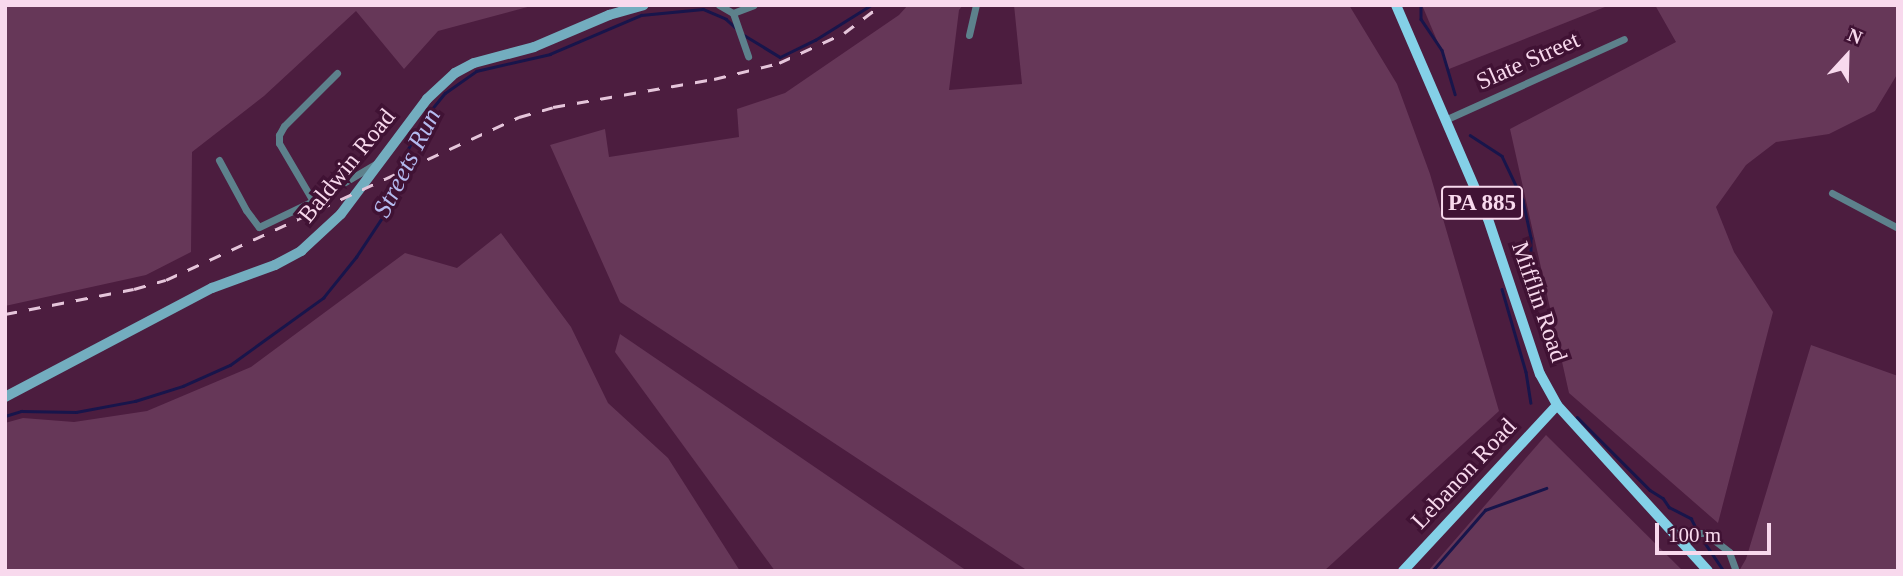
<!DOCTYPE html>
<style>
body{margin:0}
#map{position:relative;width:1903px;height:576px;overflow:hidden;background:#4c1d3f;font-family:Georgia,serif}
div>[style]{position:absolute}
.green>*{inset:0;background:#663758}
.stream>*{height:2.5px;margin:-1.25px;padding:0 1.25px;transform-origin:1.25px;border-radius:1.25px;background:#18154b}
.street>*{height:7px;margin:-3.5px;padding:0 3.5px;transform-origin:3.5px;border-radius:3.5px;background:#5d818c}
.secondary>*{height:10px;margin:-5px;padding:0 5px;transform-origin:5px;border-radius:5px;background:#73adbf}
.primary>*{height:10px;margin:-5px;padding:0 5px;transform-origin:5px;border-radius:5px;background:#84d0e7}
.rail>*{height:2.5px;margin-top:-1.25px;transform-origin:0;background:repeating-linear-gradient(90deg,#e5c5da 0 12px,transparent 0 24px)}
span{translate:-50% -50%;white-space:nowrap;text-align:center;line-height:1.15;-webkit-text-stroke:7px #401234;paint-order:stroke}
.shield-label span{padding:2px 5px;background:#401234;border:2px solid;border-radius:5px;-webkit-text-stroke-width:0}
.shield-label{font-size:23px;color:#f8d9ed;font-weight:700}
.street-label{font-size:24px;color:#f8d9ed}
.water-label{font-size:26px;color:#b4baef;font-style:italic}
.frame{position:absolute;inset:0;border:7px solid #f8d9ed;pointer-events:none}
.north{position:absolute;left:1812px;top:21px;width:70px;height:70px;-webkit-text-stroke:5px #401234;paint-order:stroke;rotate:22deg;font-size:19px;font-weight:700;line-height:28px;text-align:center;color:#f8d9ed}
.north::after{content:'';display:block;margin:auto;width:24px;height:32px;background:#f8d9ed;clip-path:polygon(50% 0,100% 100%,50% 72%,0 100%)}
.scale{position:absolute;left:1655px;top:523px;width:116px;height:32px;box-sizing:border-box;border:4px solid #f8d9ed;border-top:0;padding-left:9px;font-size:21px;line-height:24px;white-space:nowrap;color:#f8d9ed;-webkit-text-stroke:5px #401234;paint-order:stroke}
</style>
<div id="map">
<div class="green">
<div style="clip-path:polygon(5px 5px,535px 5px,438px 31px,404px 69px,356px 11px,264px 96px,192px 152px,191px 252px,146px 275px,5px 306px)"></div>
<div style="clip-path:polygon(908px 5px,963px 5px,959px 10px,949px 90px,1022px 84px,1014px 5px,1349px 5px,1397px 84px,1430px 174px,1499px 411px,1324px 571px,1028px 571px,620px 302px,550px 145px,605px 129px,609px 157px,739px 137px,737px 109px,785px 93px,899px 15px)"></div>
<div style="clip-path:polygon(1422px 5px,1610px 5px,1449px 69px)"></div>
<div style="clip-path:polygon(1655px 5px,1898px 5px,1898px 73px,1875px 111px,1829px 134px,1776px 142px,1746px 165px,1716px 207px,1734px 252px,1773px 312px,1718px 523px,1569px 393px,1510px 129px,1676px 42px)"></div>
<div style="clip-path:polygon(501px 233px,571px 327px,608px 403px,668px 458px,740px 571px,5px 571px,5px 423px,23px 418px,74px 422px,147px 411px,251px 367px,405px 253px,457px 268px)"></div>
<div style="clip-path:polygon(620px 334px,967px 571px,775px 571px,615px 352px)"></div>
<div style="clip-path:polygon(1811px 345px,1898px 376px,1898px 571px,1739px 571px,1746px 559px)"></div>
<div style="clip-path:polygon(1546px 435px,1683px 571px,1428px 571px)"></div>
</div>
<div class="stream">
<div style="left:1421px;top:5px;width:14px;rotate:90deg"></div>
<div style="left:1421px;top:19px;width:37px;rotate:56deg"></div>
<div style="left:1442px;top:50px;width:46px;rotate:73.5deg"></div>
<div style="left:744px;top:35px;width:42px;rotate:31.4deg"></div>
<div style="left:780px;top:57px;width:39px;rotate:-26deg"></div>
<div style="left:815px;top:40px;width:66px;rotate:-32deg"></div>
<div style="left:1470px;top:135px;width:38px;rotate:33deg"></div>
<div style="left:1502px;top:156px;width:49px;rotate:64.5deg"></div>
<div style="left:1523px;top:200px;width:39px;rotate:78deg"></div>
<div style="left:1531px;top:238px;width:18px;rotate:90deg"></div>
<div style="left:1502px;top:289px;width:86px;rotate:73.9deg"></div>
<div style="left:1526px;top:372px;width:31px;rotate:81deg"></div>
<div style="left:5px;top:416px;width:17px;rotate:-17deg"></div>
<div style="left:21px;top:411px;width:55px;rotate:1deg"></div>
<div style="left:76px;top:412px;width:60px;rotate:-10.6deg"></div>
<div style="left:135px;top:401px;width:50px;rotate:-17.4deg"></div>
<div style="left:183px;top:386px;width:51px;rotate:-24.1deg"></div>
<div style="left:230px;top:365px;width:115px;rotate:-35.8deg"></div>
<div style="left:323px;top:298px;width:53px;rotate:-51.2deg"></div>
<div style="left:356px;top:257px;width:67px;rotate:-56.5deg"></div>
<div style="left:393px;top:201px;width:54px;rotate:-73.9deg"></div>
<div style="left:408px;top:149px;width:39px;rotate:-61deg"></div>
<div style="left:427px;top:115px;width:28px;rotate:-51deg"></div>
<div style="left:445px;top:93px;width:38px;rotate:-35deg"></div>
<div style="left:476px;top:71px;width:76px;rotate:-12.9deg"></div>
<div style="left:550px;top:54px;width:99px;rotate:-23.2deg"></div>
<div style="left:641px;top:15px;width:62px;rotate:-5.5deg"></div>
<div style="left:703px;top:9px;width:25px;rotate:23deg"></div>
<div style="left:726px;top:19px;width:13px;rotate:42deg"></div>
<div style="left:1577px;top:417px;width:103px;rotate:45deg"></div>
<div style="left:1650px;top:490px;width:15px;rotate:32deg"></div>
<div style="left:1663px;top:498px;width:11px;rotate:56deg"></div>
<div style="left:1669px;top:507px;width:25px;rotate:27deg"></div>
<div style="left:1691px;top:518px;width:9px;rotate:63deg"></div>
<div style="left:1705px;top:543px;width:34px;rotate:56deg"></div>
<div style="left:1432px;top:571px;width:81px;rotate:-49deg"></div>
<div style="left:1485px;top:510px;width:65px;rotate:-19.8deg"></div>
</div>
<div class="street">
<div style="left:719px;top:5px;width:16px;rotate:30deg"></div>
<div style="left:733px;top:13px;width:22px;rotate:-21deg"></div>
<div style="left:733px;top:13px;width:46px;rotate:70.8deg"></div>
<div style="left:969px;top:35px;width:31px;rotate:-77deg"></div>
<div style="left:1447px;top:119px;width:194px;rotate:-24.3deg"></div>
<div style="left:219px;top:160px;width:57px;rotate:61.6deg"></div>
<div style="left:246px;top:210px;width:21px;rotate:53deg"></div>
<div style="left:259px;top:227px;width:60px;rotate:-25.7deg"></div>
<div style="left:313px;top:201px;width:74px;rotate:-30.7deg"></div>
<div style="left:1832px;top:193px;width:75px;rotate:27.9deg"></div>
<div style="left:313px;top:201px;width:67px;rotate:-120.4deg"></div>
<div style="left:279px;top:143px;width:8px;rotate:-90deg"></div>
<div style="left:279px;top:135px;width:10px;rotate:-61deg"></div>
<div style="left:284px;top:126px;width:75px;rotate:-45deg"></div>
<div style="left:1685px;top:544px;width:14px;rotate:-51deg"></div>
<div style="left:1694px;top:533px;width:11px"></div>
<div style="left:1705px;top:533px;width:31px;rotate:38deg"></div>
<div style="left:1729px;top:552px;width:20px;rotate:70deg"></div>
</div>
<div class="secondary">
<div style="left:5px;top:397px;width:234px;rotate:-27.8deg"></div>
<div style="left:212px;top:288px;width:67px;rotate:-20.1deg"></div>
<div style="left:275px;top:265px;width:30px;rotate:-28deg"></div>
<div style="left:301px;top:251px;width:54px;rotate:-42.8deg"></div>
<div style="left:341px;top:214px;width:144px;rotate:-53.2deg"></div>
<div style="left:427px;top:99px;width:38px;rotate:-43deg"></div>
<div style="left:455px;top:73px;width:21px;rotate:-28deg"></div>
<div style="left:474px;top:63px;width:62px;rotate:-14.9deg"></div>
<div style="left:534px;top:47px;width:82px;rotate:-23.1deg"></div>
<div style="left:609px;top:15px;width:36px;rotate:-16deg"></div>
</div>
<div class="primary">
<div style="left:1396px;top:5px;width:233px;rotate:66.7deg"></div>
<div style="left:1488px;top:219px;width:163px;rotate:71.5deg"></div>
<div style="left:1540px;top:374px;width:35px;rotate:61deg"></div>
<div style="left:1557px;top:405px;width:224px;rotate:47.7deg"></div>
<div style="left:1403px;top:571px;width:226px;rotate:-47.1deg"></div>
</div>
<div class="rail">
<div style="left:5px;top:314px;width:131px;rotate:-11deg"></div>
<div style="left:134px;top:289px;width:33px;rotate:-16deg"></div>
<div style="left:166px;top:280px;width:389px;rotate:-24.8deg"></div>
<div style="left:519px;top:117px;width:35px;rotate:-16deg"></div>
<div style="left:553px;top:107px;width:163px;rotate:-9.9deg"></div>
<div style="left:714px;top:79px;width:67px;rotate:-13.8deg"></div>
<div style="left:779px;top:63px;width:72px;rotate:-24.8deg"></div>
<div style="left:844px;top:33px;width:46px;rotate:-37.1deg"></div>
</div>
<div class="shield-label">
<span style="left:1482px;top:203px">PA 885</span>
</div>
<div class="street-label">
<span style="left:1528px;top:61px;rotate:-24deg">Slate Street</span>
<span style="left:347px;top:166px;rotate:-51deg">Baldwin Road</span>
<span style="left:1539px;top:302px;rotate:71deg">Mifflin Road</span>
<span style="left:1464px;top:474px;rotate:-47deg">Lebanon Road</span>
</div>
<div class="water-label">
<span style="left:407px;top:163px;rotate:-63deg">Streets Run</span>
</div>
<div class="frame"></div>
<div class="north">N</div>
<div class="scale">100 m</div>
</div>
